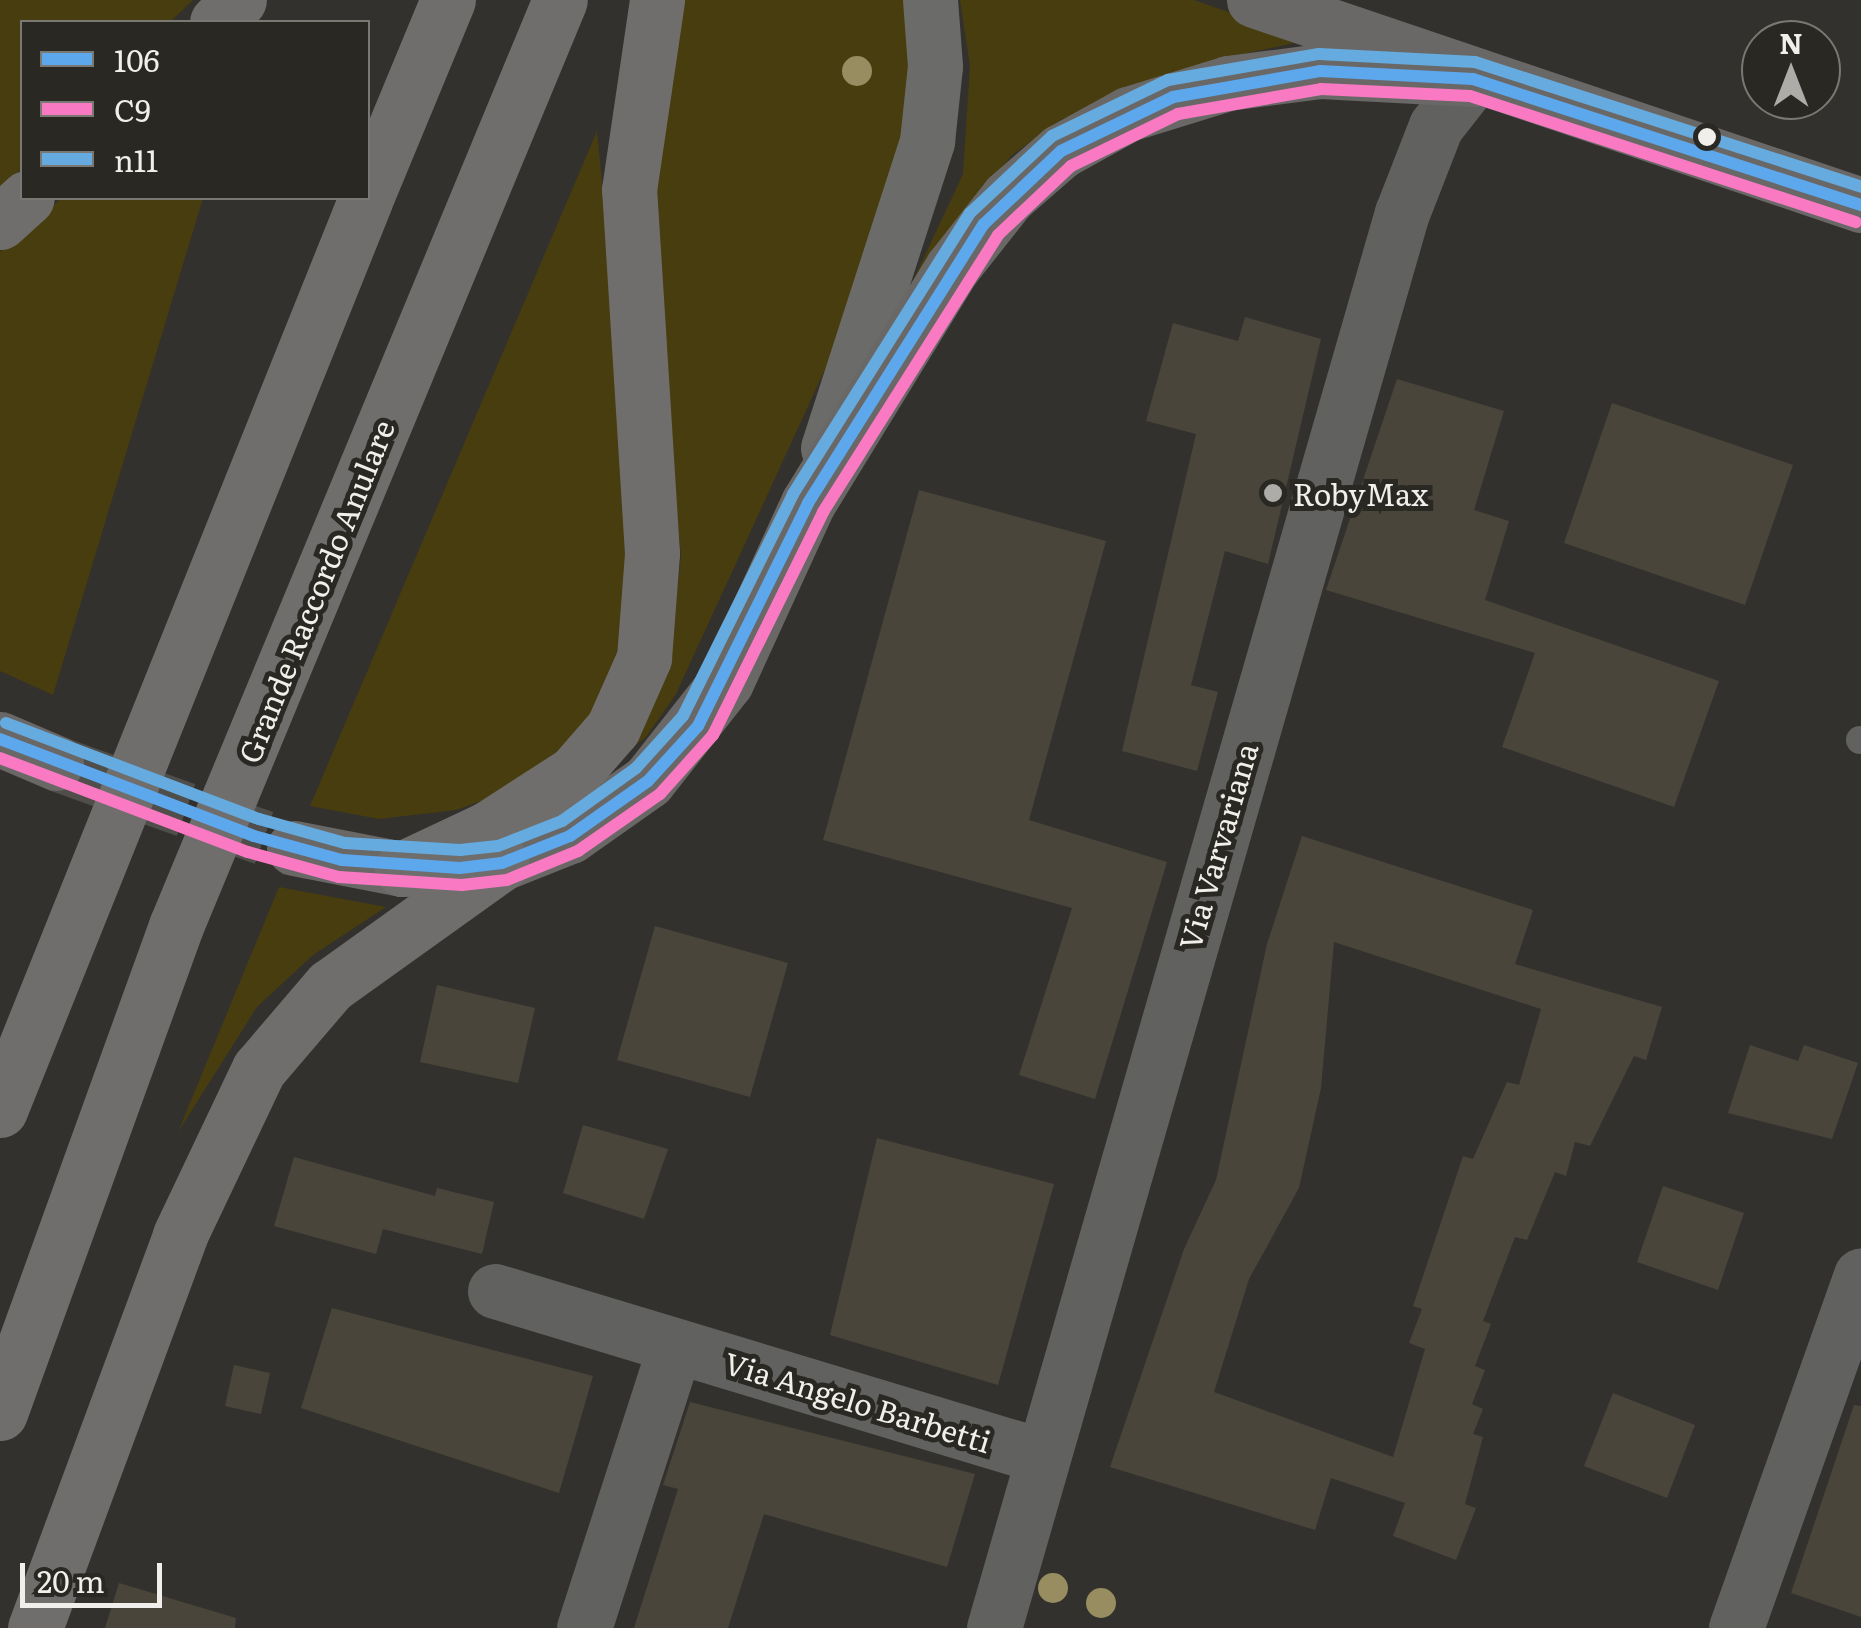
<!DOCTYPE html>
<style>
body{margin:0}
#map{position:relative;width:1861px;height:1628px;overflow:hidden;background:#33312e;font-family:Literata,serif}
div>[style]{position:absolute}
.green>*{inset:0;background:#483d0e}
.building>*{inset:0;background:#49453a}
.primary-tunnel>*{height:55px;margin-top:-27.5px;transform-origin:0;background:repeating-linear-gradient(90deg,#4f4e4a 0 55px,transparent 0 83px)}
.lane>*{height:28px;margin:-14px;padding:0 14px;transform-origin:14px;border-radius:14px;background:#61615f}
.street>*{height:55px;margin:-27.5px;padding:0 27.5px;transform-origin:27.5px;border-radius:27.5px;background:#61615f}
.secondary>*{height:55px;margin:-27.5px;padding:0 27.5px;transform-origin:27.5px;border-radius:27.5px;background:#6b6b6a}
.primary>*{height:55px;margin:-27.5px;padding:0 27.5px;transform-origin:27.5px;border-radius:27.5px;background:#696867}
.highway>*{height:55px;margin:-27.5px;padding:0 27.5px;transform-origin:27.5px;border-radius:27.5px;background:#6f6e6d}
.bus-1>*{height:12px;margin:-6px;padding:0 6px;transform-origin:6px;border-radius:6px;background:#5da7ec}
.bus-2>*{height:12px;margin:-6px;padding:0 6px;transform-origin:6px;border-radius:6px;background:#f97ac2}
.bus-3>*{height:12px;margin:-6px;padding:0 6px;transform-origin:6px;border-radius:6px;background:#66abdf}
.trees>*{width:30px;height:30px;margin:-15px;border-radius:50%;background:#988d60}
.dots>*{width:28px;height:28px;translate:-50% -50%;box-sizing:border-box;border:5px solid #2a2823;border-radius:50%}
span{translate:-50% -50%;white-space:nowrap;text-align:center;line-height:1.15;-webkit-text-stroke:10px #2a2823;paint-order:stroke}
.poi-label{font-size:30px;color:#f0efeb}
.left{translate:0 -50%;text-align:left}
.street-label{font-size:30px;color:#f0efeb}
.legend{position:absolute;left:20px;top:20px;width:350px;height:180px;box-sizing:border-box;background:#2a2823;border:2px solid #797873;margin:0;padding:12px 18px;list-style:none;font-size:30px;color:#f0efeb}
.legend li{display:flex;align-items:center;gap:20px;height:50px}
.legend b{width:50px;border:2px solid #797873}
.north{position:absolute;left:1741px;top:20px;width:100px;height:100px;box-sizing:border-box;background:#2a2823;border:2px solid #797873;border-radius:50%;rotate:0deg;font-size:28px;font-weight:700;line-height:40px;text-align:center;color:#f0efeb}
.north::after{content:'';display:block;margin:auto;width:35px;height:45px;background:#aeaca9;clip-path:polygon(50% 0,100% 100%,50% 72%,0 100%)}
.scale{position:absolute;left:20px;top:1563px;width:142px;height:45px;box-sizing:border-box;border:5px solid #f0efeb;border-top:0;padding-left:12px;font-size:30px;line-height:35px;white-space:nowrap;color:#f0efeb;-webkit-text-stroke:8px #2a2823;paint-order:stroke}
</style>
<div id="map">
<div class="green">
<div style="clip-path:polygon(0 0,193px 0,170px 22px,22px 22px,22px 168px,0 190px)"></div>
<div style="clip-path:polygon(675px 0,915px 0,899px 208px,676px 694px,646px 737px,598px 774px,671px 645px,681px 555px,645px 205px)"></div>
<div style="clip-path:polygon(960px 0,1194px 0,1308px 40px,1215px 60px,1061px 120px,1012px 155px,912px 283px,963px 174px,970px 66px)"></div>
<div style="clip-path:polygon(597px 131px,625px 420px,632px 608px,593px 725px,498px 795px,456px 810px,379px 819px,310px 806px)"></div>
<div style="clip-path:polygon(62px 198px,203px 198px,53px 695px,0 671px,0 252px)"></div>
<div style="clip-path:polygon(279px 887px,386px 907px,313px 955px,257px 1007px,178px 1132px)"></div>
</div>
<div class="building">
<div style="clip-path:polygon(1245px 317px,1321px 339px,1268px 564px,1225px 551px,1191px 685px,1218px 692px,1197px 771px,1122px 751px,1196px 434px,1146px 421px,1173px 323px,1238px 341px)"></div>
<div style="clip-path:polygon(1397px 379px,1504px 411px,1474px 510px,1509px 521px,1485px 600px,1719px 681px,1674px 807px,1502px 747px,1535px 653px,1326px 590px)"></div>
<div style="clip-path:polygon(1612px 403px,1793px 465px,1745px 605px,1564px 543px)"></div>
<div style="clip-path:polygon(919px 490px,1106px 541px,1029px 820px,1167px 862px,1095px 1099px,1019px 1075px,1072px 908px,823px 840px)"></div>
<div style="clip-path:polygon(evenodd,1302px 836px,1533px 910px,1515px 964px,1662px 1007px,1646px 1060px,1634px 1056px,1590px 1146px,1575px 1142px,1566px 1176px,1555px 1172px,1527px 1240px,1515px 1237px,1483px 1321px,1491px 1324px,1475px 1366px,1485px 1370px,1472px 1404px,1483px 1409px,1473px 1434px,1483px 1437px,1465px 1504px,1476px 1508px,1456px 1560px,1393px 1536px,1405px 1503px,1331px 1478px,1315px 1530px,1110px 1467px,1184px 1249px,1216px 1180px,1267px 944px,1302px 836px,1334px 942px,1541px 1009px,1519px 1085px,1507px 1082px,1473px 1159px,1463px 1156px,1413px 1306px,1422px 1309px,1409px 1343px,1425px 1349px,1393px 1457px,1214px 1392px,1249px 1279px,1299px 1188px,1321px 1088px,1334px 942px)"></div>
<div style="clip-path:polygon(655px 926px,788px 963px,750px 1097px,617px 1060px)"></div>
<div style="clip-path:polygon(437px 985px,535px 1008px,518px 1083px,420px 1062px)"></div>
<div style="clip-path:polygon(1750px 1045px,1798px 1061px,1804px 1045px,1858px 1063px,1832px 1139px,1728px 1113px)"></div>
<div style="clip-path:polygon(583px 1125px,668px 1149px,644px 1219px,563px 1193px)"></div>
<div style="clip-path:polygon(877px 1138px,1054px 1184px,998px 1385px,830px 1335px)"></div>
<div style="clip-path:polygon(294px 1157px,435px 1196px,437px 1188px,494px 1202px,482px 1254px,383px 1229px,376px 1254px,274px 1226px)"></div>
<div style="clip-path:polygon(1663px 1186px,1744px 1213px,1718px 1290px,1637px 1262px)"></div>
<div style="clip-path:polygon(332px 1308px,593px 1376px,559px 1493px,301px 1408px)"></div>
<div style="clip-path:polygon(234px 1365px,270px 1373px,261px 1414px,225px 1406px)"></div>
<div style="clip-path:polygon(1613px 1393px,1695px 1425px,1667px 1498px,1584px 1466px)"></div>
<div style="clip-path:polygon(690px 1402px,975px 1474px,947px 1567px,764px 1514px,728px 1628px,634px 1628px,678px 1489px,663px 1485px)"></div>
<div style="clip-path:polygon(1854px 1405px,1861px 1406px,1861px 1617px,1791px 1593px)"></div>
<div style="clip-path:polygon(119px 1583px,236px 1618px,235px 1628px,105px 1628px)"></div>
</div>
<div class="primary-tunnel">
<div style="left:56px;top:763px;width:253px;rotate:19.7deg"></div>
</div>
<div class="lane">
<div style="left:1860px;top:740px;width:1px"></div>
</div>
<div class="street">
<div style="left:495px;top:1291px;width:571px;rotate:16.79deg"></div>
<div style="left:584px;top:1628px;width:295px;rotate:-72.1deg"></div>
<div style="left:994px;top:1628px;width:1473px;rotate:-73.92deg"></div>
<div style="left:1402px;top:213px;width:93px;rotate:-68.7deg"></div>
<div style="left:1436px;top:126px;width:60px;rotate:-51.8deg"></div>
<div style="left:1736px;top:1628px;width:374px;rotate:-70.5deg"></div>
</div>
<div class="secondary">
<div style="left:828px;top:448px;width:323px;rotate:-72.1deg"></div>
<div style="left:927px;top:141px;width:75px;rotate:-83.9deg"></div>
<div style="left:935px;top:66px;width:66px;rotate:-94.3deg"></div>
</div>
<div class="primary">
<div style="left:1254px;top:0;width:641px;rotate:18.66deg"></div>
<div style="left:0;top:739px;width:61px;rotate:23.2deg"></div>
<div style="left:294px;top:848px;width:110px;rotate:11deg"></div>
<div style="left:402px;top:869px;width:100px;rotate:-3.4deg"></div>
<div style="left:502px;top:863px;width:73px;rotate:-21.7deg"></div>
<div style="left:570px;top:836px;width:95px;rotate:-35.2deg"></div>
<div style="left:648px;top:781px;width:126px;rotate:-51.8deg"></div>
<div style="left:726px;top:682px;width:197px;rotate:-65.4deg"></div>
<div style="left:808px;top:503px;width:276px;rotate:-58.5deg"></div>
<div style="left:952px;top:268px;width:90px;rotate:-51.7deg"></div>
<div style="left:1008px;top:197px;width:70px;rotate:-41deg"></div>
<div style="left:1061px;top:151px;width:77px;rotate:-28.9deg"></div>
<div style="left:1128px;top:114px;width:105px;rotate:-17.2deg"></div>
<div style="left:1228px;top:83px;width:93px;rotate:-7.4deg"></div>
<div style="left:1320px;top:71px;width:153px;rotate:3deg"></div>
</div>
<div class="highway">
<div style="left:217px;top:22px;width:31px;rotate:-45deg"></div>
<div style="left:368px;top:193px;width:209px;rotate:-67.5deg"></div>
<div style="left:0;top:222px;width:36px;rotate:-42deg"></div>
<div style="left:402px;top:869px;width:94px;rotate:-25.2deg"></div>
<div style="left:487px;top:829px;width:103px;rotate:-32.8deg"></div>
<div style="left:574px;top:773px;width:60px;rotate:-49.1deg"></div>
<div style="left:613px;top:728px;width:77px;rotate:-66.1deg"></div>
<div style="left:644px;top:658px;width:105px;rotate:-85.6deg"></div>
<div style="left:652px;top:553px;width:364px;rotate:-93.6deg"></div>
<div style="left:629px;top:190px;width:192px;rotate:-81.6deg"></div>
<div style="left:0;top:1110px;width:983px;rotate:-68.13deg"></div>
<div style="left:0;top:1413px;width:518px;rotate:-70.13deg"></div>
<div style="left:176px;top:926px;width:1002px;rotate:-67.48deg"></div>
<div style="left:35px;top:1628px;width:419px;rotate:-69.7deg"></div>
<div style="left:180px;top:1235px;width:184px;rotate:-64.6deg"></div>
<div style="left:259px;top:1069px;width:109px;rotate:-49.5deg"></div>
<div style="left:330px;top:986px;width:211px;rotate:-35.6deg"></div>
</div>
<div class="bus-1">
<div style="left:0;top:739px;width:272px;rotate:20.9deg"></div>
<div style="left:254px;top:836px;width:91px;rotate:15.3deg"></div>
<div style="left:342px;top:860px;width:118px;rotate:3.9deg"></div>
<div style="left:460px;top:868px;width:42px;rotate:-6.8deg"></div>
<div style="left:502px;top:863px;width:73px;rotate:-21.7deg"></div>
<div style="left:570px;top:836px;width:95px;rotate:-35.2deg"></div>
<div style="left:648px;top:781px;width:74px;rotate:-47.7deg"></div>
<div style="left:698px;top:726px;width:249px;rotate:-63.7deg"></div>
<div style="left:808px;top:503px;width:330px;rotate:-57.8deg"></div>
<div style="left:984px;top:224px;width:106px;rotate:-43.5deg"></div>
<div style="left:1061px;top:151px;width:124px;rotate:-25.7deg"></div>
<div style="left:1173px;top:97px;width:149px;rotate:-10deg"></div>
<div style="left:1320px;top:71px;width:153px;rotate:3deg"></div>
<div style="left:1473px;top:79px;width:408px;rotate:18deg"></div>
</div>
<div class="bus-2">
<div style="left:0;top:758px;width:265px;rotate:20.8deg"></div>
<div style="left:248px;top:852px;width:94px;rotate:15.4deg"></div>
<div style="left:339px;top:877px;width:123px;rotate:3.7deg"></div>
<div style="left:462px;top:885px;width:45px;rotate:-6.3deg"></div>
<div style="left:507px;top:880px;width:77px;rotate:-22.2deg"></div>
<div style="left:578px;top:851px;width:100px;rotate:-34.8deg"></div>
<div style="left:660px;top:794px;width:79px;rotate:-48.1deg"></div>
<div style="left:713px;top:735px;width:249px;rotate:-63.7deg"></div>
<div style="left:823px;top:512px;width:328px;rotate:-57.7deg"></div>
<div style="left:998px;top:235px;width:100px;rotate:-43.4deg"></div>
<div style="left:1071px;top:166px;width:119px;rotate:-25.9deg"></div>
<div style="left:1178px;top:114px;width:145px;rotate:-9.9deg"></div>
<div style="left:1321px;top:89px;width:149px;rotate:2.7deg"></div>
<div style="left:1470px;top:96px;width:406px;rotate:18.1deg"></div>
</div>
<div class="bus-3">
<div style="left:6px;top:723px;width:271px;rotate:20.8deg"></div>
<div style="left:259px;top:819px;width:89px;rotate:15.6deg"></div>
<div style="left:345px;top:843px;width:115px;rotate:3.5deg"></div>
<div style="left:460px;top:850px;width:38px;rotate:-6deg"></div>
<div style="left:498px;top:846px;width:69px;rotate:-21.3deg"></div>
<div style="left:562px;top:821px;width:91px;rotate:-35.6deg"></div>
<div style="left:636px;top:768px;width:70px;rotate:-47.9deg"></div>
<div style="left:683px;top:716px;width:248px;rotate:-63.6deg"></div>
<div style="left:793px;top:494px;width:332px;rotate:-57.8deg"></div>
<div style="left:970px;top:213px;width:112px;rotate:-43.2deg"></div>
<div style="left:1052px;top:136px;width:129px;rotate:-25.8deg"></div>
<div style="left:1168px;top:80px;width:153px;rotate:-9.8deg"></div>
<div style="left:1319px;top:54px;width:156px;rotate:2.9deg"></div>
<div style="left:1475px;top:62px;width:406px;rotate:17.9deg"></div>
</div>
<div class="trees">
<div style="left:857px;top:71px"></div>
<div style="left:1053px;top:1588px"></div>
<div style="left:1101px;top:1603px"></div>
</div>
<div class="dots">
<div style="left:1707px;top:137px;background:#f0efeb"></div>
<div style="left:1273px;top:493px;background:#aeaca9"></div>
</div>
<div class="poi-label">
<span class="left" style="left:1293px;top:493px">RobyMax</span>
</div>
<div class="street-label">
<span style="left:315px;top:591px;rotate:-68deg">Grande Raccordo Anulare</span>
<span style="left:1217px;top:846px;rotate:-74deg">Via Varvariana</span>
<span style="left:858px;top:1401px;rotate:17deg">Via Angelo Barbetti</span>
</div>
<ul class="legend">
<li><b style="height:12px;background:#5da7ec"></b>106</li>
<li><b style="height:12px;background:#f97ac2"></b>C9</li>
<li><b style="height:12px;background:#66abdf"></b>n11</li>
</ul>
<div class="north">N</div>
<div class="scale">20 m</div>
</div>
